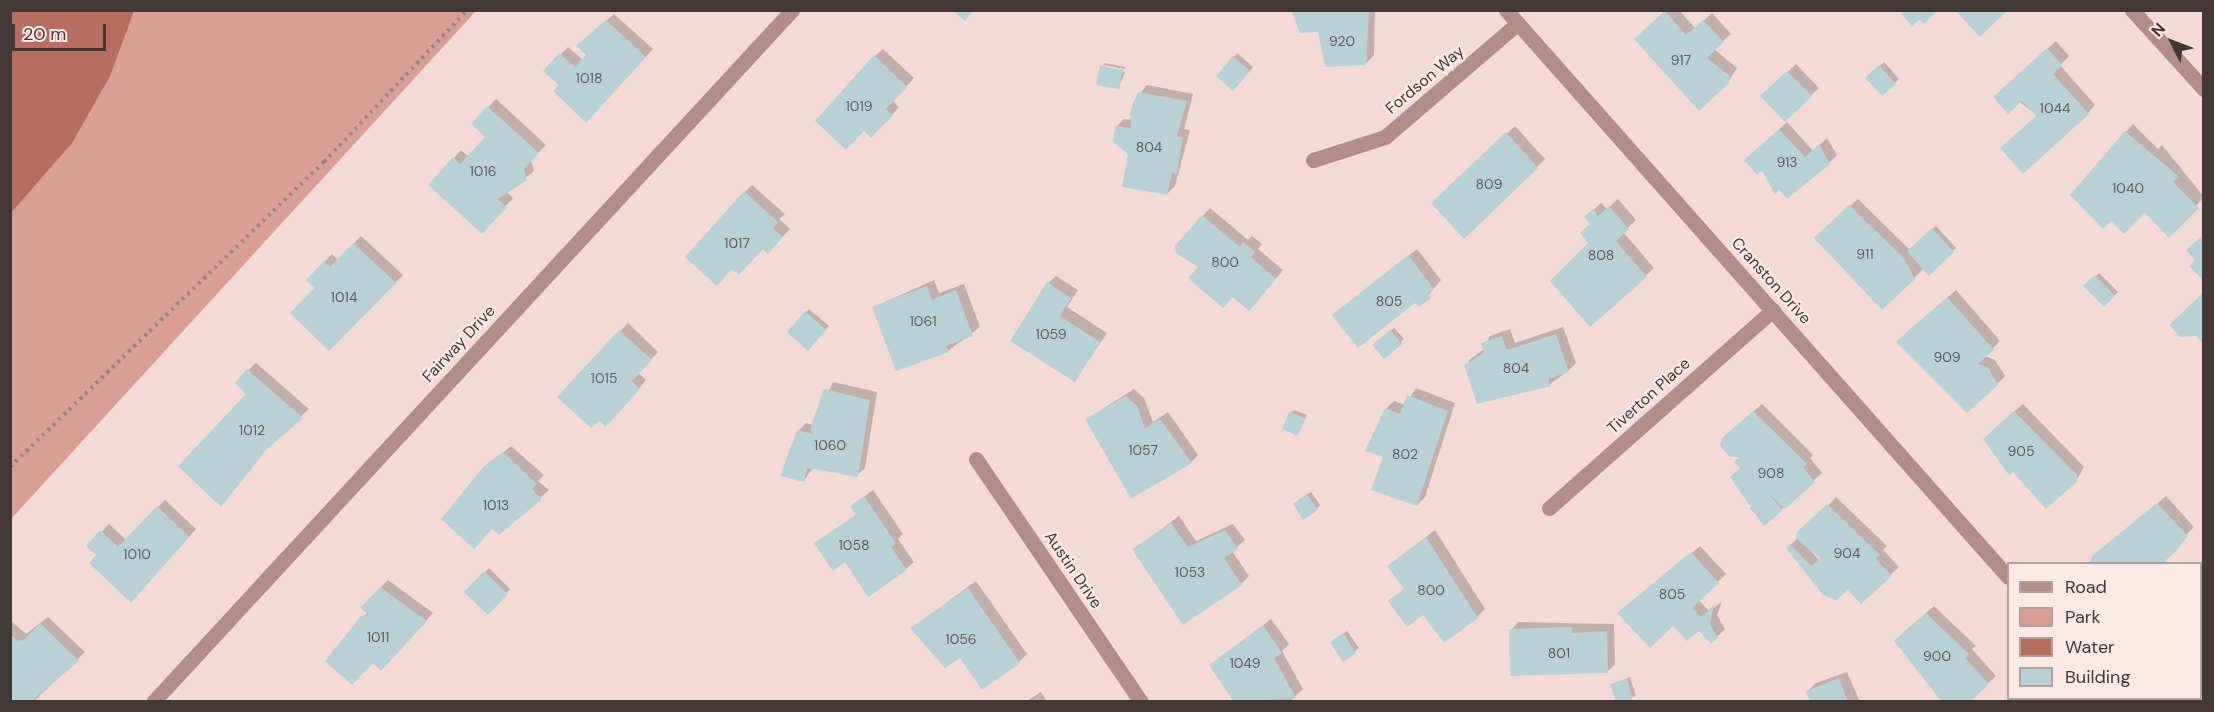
<!DOCTYPE html>
<style>
body{margin:0}
#map{position:relative;width:2214px;height:712px;overflow:hidden;background:#f3dad5;font-family:"DM Sans",sans-serif}
div>[style]{position:absolute}
.green>*{inset:0;background:#d99f94}
.water>*{inset:0;background:#b56e61}
.shadow>*{inset:0;background:#0003}
.building>*{inset:0;background:#b8d1d6}
.path>*{height:4px;margin-top:-2px;transform-origin:0;background:repeating-linear-gradient(90deg,#998784 0 3px,transparent 0 7.5px)}
.minor>*{height:15px;margin:-7.5px;padding:0 7.5px;transform-origin:7.5px;border-radius:7.5px;background:#b18f88}
span{translate:-50% -50%;white-space:nowrap;text-align:center;line-height:1.15;-webkit-text-stroke:4.5px #fce8e4;paint-order:stroke}
.number-label{font-size:14px;color:#605e5e}
.number-label span{-webkit-text-stroke-width:0}
.street-label{font-size:16px;color:#423836}
.frame{position:absolute;inset:0;border:12px solid #423836;pointer-events:none}
.legend{position:absolute;left:2007px;top:562px;width:195px;height:138px;box-sizing:border-box;background:#fce8e4;border:2px solid #b2a29e;margin:0;padding:8px 10px;list-style:none;font-size:18px;color:#423836}
.legend li{display:flex;align-items:center;gap:12px;height:30px}
.legend b{width:30px;border:2px solid #b2a29e}
.north{position:absolute;left:2142px;top:12px;width:60px;height:60px;-webkit-text-stroke:4px #fce8e4;paint-order:stroke;rotate:312deg;font-size:16px;font-weight:700;line-height:24px;text-align:center;color:#423836}
.north::after{content:'';display:block;margin:auto;width:21px;height:27px;background:#423836;clip-path:polygon(50% 0,100% 100%,50% 72%,0 100%)}
.scale{position:absolute;left:12px;top:24px;width:94px;height:27px;box-sizing:border-box;border:3px solid #423836;border-top:0;padding-left:8px;font-size:18px;line-height:21px;white-space:nowrap;color:#423836;-webkit-text-stroke:4px #fce8e4;paint-order:stroke}
</style>
<div id="map">
<div class="green">
<div style="clip-path:polygon(11px 11px,476px 11px,11px 519px)"></div>
</div>
<div class="water">
<div style="clip-path:polygon(11px 10px,134px 11px,110px 76px,72px 143px,11px 213px)"></div>
</div>
<div class="shadow">
<div style="clip-path:polygon(1294px 10px,1375px 10px,1374px 55px,1366px 63px)"></div>
<div style="clip-path:polygon(1666px 10px,1679px 10px,1695px 28px,1712px 13px,1731px 34px,1714px 49px,1737px 68px,1728px 82px,1643px 31px)"></div>
<div style="clip-path:polygon(614px 14px,653px 49px,594px 113px,545px 71px,568px 47px,583px 60px,588px 55px,586px 38px)"></div>
<div style="clip-path:polygon(2056px 41px,2069px 56px,2060px 65px,2095px 105px,2088px 113px,2038px 116px,2003px 89px)"></div>
<div style="clip-path:polygon(883px 49px,914px 78px,893px 101px,899px 107px,879px 129px,864px 129px,875px 56px)"></div>
<div style="clip-path:polygon(1237px 53px,1253px 67px,1237px 86px,1234px 57px)"></div>
<div style="clip-path:polygon(1884px 62px,1899px 79px,1882px 94px,1867px 78px)"></div>
<div style="clip-path:polygon(1105px 63px,1125px 67px,1125px 69px,1103px 65px)"></div>
<div style="clip-path:polygon(1796px 64px,1819px 88px,1785px 120px,1763px 96px)"></div>
<div style="clip-path:polygon(1102px 66px,1125px 72px,1119px 87px,1098px 84px)"></div>
<div style="clip-path:polygon(1147px 85px,1193px 94px,1184px 129px,1190px 130px,1175px 186px,1167px 194px,1129px 154px,1117px 126px,1124px 119px,1133px 120px,1133px 103px)"></div>
<div style="clip-path:polygon(496px 99px,546px 145px,531px 160px,534px 171px,507px 192px,513px 198px,489px 224px,454px 158px,461px 150px,469px 157px,487px 137px,473px 124px)"></div>
<div style="clip-path:polygon(1787px 122px,1813px 151px,1827px 138px,1837px 155px,1829px 163px,1753px 153px)"></div>
<div style="clip-path:polygon(2133px 124px,2158px 149px,2162px 145px,2204px 197px,2169px 235px,2145px 211px,2126px 132px)"></div>
<div style="clip-path:polygon(1515px 126px,1545px 159px,1465px 237px,1434px 203px)"></div>
<div style="clip-path:polygon(752px 185px,785px 214px,779px 219px,790px 229px,776px 244px,763px 248px,745px 192px)"></div>
<div style="clip-path:polygon(1618px 199px,1636px 220px,1623px 232px,1654px 268px,1590px 325px,1592px 224px,1586px 217px,1601px 203px,1607px 209px)"></div>
<div style="clip-path:polygon(1858px 199px,1910px 250px,1936px 226px,1956px 248px,1929px 273px,1924px 268px,1914px 278px,1823px 230px)"></div>
<div style="clip-path:polygon(1210px 208px,1248px 240px,1252px 236px,1262px 244px,1258px 249px,1283px 270px,1257px 301px,1200px 266px,1203px 216px)"></div>
<div style="clip-path:polygon(361px 236px,403px 275px,329px 349px,316px 288px,308px 280px,332px 254px,338px 260px)"></div>
<div style="clip-path:polygon(1417px 249px,1441px 280px,1426px 298px,1334px 315px)"></div>
<div style="clip-path:polygon(2099px 273px,2118px 292px,2104px 305px,2086px 286px)"></div>
<div style="clip-path:polygon(1056px 276px,1078px 290px,1067px 307px,1107px 333px,1075px 380px,1048px 283px)"></div>
<div style="clip-path:polygon(934px 280px,939px 293px,964px 284px,980px 327px,948px 351px,874px 307px)"></div>
<div style="clip-path:polygon(1956px 290px,2000px 341px,1985px 356px,1995px 360px,2005px 376px,1997px 384px,1905px 334px)"></div>
<div style="clip-path:polygon(809px 309px,829px 326px,812px 345px,806px 312px)"></div>
<div style="clip-path:polygon(628px 323px,658px 352px,638px 373px,646px 380px,629px 401px,559px 397px)"></div>
<div style="clip-path:polygon(1563px 327px,1576px 363px,1568px 371px,1550px 384px,1479px 402px,1469px 360px,1484px 349px,1490px 336px,1510px 329px,1515px 343px)"></div>
<div style="clip-path:polygon(1394px 328px,1404px 339px,1384px 357px,1378px 341px)"></div>
<div style="clip-path:polygon(256px 363px,309px 409px,270px 444px,248px 394px,248px 370px)"></div>
<div style="clip-path:polygon(833px 382px,877px 392px,865px 468px,857px 475px,813px 467px,804px 481px,798px 431px,806px 423px,813px 425px)"></div>
<div style="clip-path:polygon(1416px 388px,1455px 403px,1425px 497px,1417px 505px,1385px 456px,1386px 409px,1394px 401px,1405px 405px)"></div>
<div style="clip-path:polygon(1134px 389px,1144px 398px,1153px 422px,1168px 412px,1198px 455px,1191px 462px,1087px 419px)"></div>
<div style="clip-path:polygon(1762px 404px,1813px 455px,1810px 458px,1822px 473px,1765px 524px,1750px 508px,1755px 504px,1731px 431px)"></div>
<div style="clip-path:polygon(2023px 404px,2084px 467px,2076px 481px,1992px 431px)"></div>
<div style="clip-path:polygon(1294px 410px,1307px 415px,1298px 434px,1290px 413px)"></div>
<div style="clip-path:polygon(511px 446px,544px 475px,538px 481px,549px 490px,499px 533px,493px 527px,485px 467px)"></div>
<div style="clip-path:polygon(873px 490px,903px 534px,898px 539px,914px 562px,906px 569px,846px 560px,816px 544px,857px 514px,852px 506px)"></div>
<div style="clip-path:polygon(1311px 492px,1320px 505px,1317px 509px,1298px 500px)"></div>
<div style="clip-path:polygon(2166px 496px,2194px 527px,2157px 564px,2090px 564px)"></div>
<div style="clip-path:polygon(evenodd,1836px 497px,1887px 546px,1883px 550px,1899px 567px,1861px 602px,1848px 588px,1829px 598px,1788px 548px,1836px 497px,1811px 551px,1822px 557px,1819px 560px,1811px 551px)"></div>
<div style="clip-path:polygon(165px 500px,196px 529px,138px 593px,88px 546px,109px 524px,126px 540px)"></div>
<div style="clip-path:polygon(1179px 516px,1196px 541px,1233px 524px,1245px 540px,1232px 551px,1249px 576px,1241px 584px,1134px 550px)"></div>
<div style="clip-path:polygon(1435px 530px,1485px 609px,1477px 617px,1423px 612px,1390px 602px,1405px 588px,1389px 566px)"></div>
<div style="clip-path:polygon(1700px 546px,1726px 574px,1699px 600px,1709px 611px,1722px 602px,1717px 615px,1725px 629px,1711px 642px,1699px 628px,1627px 606px)"></div>
<div style="clip-path:polygon(489px 568px,510px 589px,488px 613px,466px 592px)"></div>
<div style="clip-path:polygon(388px 580px,433px 613px,389px 661px,363px 618px,368px 612px,362px 607px)"></div>
<div style="clip-path:polygon(976px 581px,1027px 654px,1019px 662px,960px 656px,912px 628px)"></div>
<div style="clip-path:polygon(1934px 606px,1976px 646px,1972px 649px,1996px 676px,1988px 683px,1903px 633px)"></div>
<div style="clip-path:polygon(48px 617px,85px 652px,33px 702px,10px 702px,10px 620px,26px 634px)"></div>
<div style="clip-path:polygon(1271px 619px,1289px 644px,1282px 651px,1303px 689px,1289px 702px,1240px 702px,1211px 665px)"></div>
<div style="clip-path:polygon(1518px 622px,1614px 624px,1615px 664px,1607px 672px,1511px 630px)"></div>
<div style="clip-path:polygon(1347px 631px,1359px 648px,1343px 660px,1335px 639px)"></div>
<div style="clip-path:polygon(1847px 672px,1860px 702px,1812px 702px,1808px 691px,1816px 683px)"></div>
<div style="clip-path:polygon(1630px 677px,1636px 696px,1617px 702px,1612px 685px)"></div>
<div style="clip-path:polygon(1041px 692px,1047px 702px,1025px 702px)"></div>
</div>
<div class="building">
<div style="clip-path:polygon(952px 10px,974px 10px,965px 21px)"></div>
<div style="clip-path:polygon(1291px 10px,1369px 10px,1366px 65px,1325px 67px,1318px 32px,1300px 33px)"></div>
<div style="clip-path:polygon(1904px 10px,1938px 10px,1924px 24px,1919px 20px,1912px 26px,1901px 14px)"></div>
<div style="clip-path:polygon(1955px 10px,2008px 10px,1980px 37px)"></div>
<div style="clip-path:polygon(1665px 11px,1686px 35px,1703px 20px,1724px 42px,1707px 58px,1730px 76px,1729px 83px,1699px 111px,1634px 39px)"></div>
<div style="clip-path:polygon(606px 20px,646px 57px,586px 123px,553px 91px,559px 85px,543px 71px,559px 53px,575px 67px,586px 55px,576px 46px)"></div>
<div style="clip-path:polygon(2047px 48px,2062px 65px,2053px 74px,2089px 114px,2023px 174px,2000px 148px,2036px 116px,2022px 101px,2008px 114px,1993px 97px)"></div>
<div style="clip-path:polygon(874px 55px,907px 87px,886px 109px,893px 115px,871px 138px,864px 131px,846px 150px,815px 121px)"></div>
<div style="clip-path:polygon(1233px 56px,1250px 71px,1233px 91px,1216px 76px)"></div>
<div style="clip-path:polygon(1879px 65px,1896px 84px,1882px 96px,1865px 78px)"></div>
<div style="clip-path:polygon(1100px 66px,1123px 70px,1119px 89px,1096px 85px)"></div>
<div style="clip-path:polygon(1787px 71px,1812px 96px,1785px 122px,1760px 96px)"></div>
<div style="clip-path:polygon(1138px 92px,1187px 101px,1177px 136px,1183px 137px,1177px 174px,1172px 173px,1167px 195px,1122px 187px,1128px 154px,1113px 142px,1115px 126px,1131px 128px,1130px 112px)"></div>
<div style="clip-path:polygon(487px 106px,539px 153px,524px 169px,527px 180px,498px 199px,507px 207px,482px 234px,428px 185px,453px 157px,460px 164px,485px 137px,471px 124px)"></div>
<div style="clip-path:polygon(1779px 129px,1805px 157px,1819px 144px,1830px 164px,1787px 199px,1779px 190px,1775px 194px,1762px 171px,1757px 175px,1744px 160px)"></div>
<div style="clip-path:polygon(2125px 131px,2179px 177px,2173px 182px,2199px 208px,2169px 238px,2145px 213px,2124px 234px,2111px 221px,2103px 229px,2070px 195px)"></div>
<div style="clip-path:polygon(1506px 132px,1538px 168px,1464px 239px,1431px 203px)"></div>
<div style="clip-path:polygon(744px 191px,778px 222px,773px 228px,783px 237px,768px 254px,763px 249px,739px 275px,732px 269px,717px 286px,685px 257px)"></div>
<div style="clip-path:polygon(1849px 205px,1904px 258px,1915px 279px,1882px 310px,1814px 238px)"></div>
<div style="clip-path:polygon(1609px 206px,1629px 229px,1616px 241px,1647px 277px,1590px 327px,1550px 281px,1588px 243px,1580px 233px,1590px 224px,1584px 217px,1593px 209px,1598px 216px)"></div>
<div style="clip-path:polygon(1202px 215px,1240px 247px,1243px 242px,1255px 252px,1251px 257px,1276px 279px,1249px 311px,1233px 297px,1223px 308px,1188px 278px,1198px 267px,1176px 253px,1175px 246px)"></div>
<div style="clip-path:polygon(1932px 228px,1954px 252px,1929px 276px,1907px 251px)"></div>
<div style="clip-path:polygon(2204px 234px,2204px 281px,2189px 266px,2195px 260px,2186px 250px)"></div>
<div style="clip-path:polygon(353px 243px,396px 283px,329px 351px,290px 313px,314px 288px,306px 280px,324px 261px,330px 267px)"></div>
<div style="clip-path:polygon(1408px 255px,1434px 289px,1428px 294px,1431px 298px,1419px 307px,1415px 303px,1358px 348px,1332px 315px)"></div>
<div style="clip-path:polygon(2095px 275px,2115px 296px,2104px 307px,2083px 286px)"></div>
<div style="clip-path:polygon(1047px 282px,1071px 298px,1060px 316px,1100px 342px,1075px 382px,1010px 341px)"></div>
<div style="clip-path:polygon(927px 286px,932px 300px,956px 290px,973px 336px,946px 346px,949px 352px,896px 371px,872px 307px)"></div>
<div style="clip-path:polygon(2204px 292px,2204px 344px,2196px 336px,2180px 337px,2169px 325px)"></div>
<div style="clip-path:polygon(1947px 297px,1994px 350px,1978px 364px,1988px 367px,1998px 385px,1967px 413px,1896px 342px)"></div>
<div style="clip-path:polygon(805px 311px,826px 330px,808px 351px,787px 332px)"></div>
<div style="clip-path:polygon(619px 330px,652px 360px,632px 381px,640px 389px,621px 410px,606px 427px,599px 421px,591px 428px,557px 397px)"></div>
<div style="clip-path:polygon(1390px 330px,1402px 344px,1384px 359px,1372px 345px)"></div>
<div style="clip-path:polygon(1556px 334px,1569px 372px,1548px 379px,1551px 386px,1477px 404px,1464px 365px,1484px 353px,1481px 343px,1502px 336px,1507px 350px)"></div>
<div style="clip-path:polygon(247px 369px,303px 418px,266px 450px,221px 507px,178px 466px,246px 394px,235px 383px)"></div>
<div style="clip-path:polygon(824px 389px,870px 400px,858px 477px,807px 468px,804px 482px,780px 476px,797px 430px,813px 434px,810px 429px)"></div>
<div style="clip-path:polygon(1407px 395px,1448px 411px,1417px 506px,1371px 490px,1383px 457px,1365px 451px,1385px 408px,1400px 414px)"></div>
<div style="clip-path:polygon(1126px 396px,1137px 406px,1145px 428px,1160px 419px,1192px 463px,1131px 499px,1085px 419px)"></div>
<div style="clip-path:polygon(1753px 411px,1807px 464px,1803px 467px,1815px 482px,1785px 509px,1767px 492px,1783px 510px,1764px 526px,1730px 477px,1740px 468px,1734px 462px,1739px 457px,1730px 457px,1720px 446px,1722px 438px)"></div>
<div style="clip-path:polygon(2014px 411px,2077px 475px,2077px 482px,2046px 509px,2013px 472px,2009px 475px,1983px 439px)"></div>
<div style="clip-path:polygon(1289px 412px,1305px 418px,1298px 436px,1282px 429px)"></div>
<div style="clip-path:polygon(503px 452px,537px 484px,532px 489px,542px 499px,499px 535px,492px 529px,474px 549px,441px 519px,484px 466px)"></div>
<div style="clip-path:polygon(1307px 494px,1318px 510px,1303px 520px,1293px 504px)"></div>
<div style="clip-path:polygon(864px 496px,896px 543px,891px 547px,907px 570px,868px 597px,845px 562px,833px 571px,814px 543px,856px 515px,850px 506px)"></div>
<div style="clip-path:polygon(2157px 503px,2188px 536px,2175px 552px,2162px 564px,2090px 564px,2092px 556px)"></div>
<div style="clip-path:polygon(1827px 504px,1880px 555px,1876px 559px,1892px 576px,1861px 604px,1848px 590px,1836px 600px,1823px 595px,1786px 548px,1790px 544px,1811px 566px,1820px 558px,1796px 539px,1797px 532px)"></div>
<div style="clip-path:polygon(157px 506px,189px 537px,131px 603px,89px 563px,96px 555px,86px 546px,100px 530px,118px 547px)"></div>
<div style="clip-path:polygon(1171px 523px,1188px 547px,1225px 530px,1238px 549px,1224px 558px,1242px 585px,1183px 625px,1132px 549px)"></div>
<div style="clip-path:polygon(1426px 537px,1478px 618px,1444px 643px,1423px 615px,1407px 627px,1388px 601px,1404px 589px,1387px 566px)"></div>
<div style="clip-path:polygon(1691px 552px,1719px 583px,1692px 608px,1701px 617px,1714px 605px,1710px 624px,1718px 638px,1711px 644px,1699px 631px,1687px 641px,1673px 626px,1650px 648px,1617px 613px)"></div>
<div style="clip-path:polygon(484px 571px,508px 594px,488px 615px,464px 592px)"></div>
<div style="clip-path:polygon(380px 587px,427px 621px,381px 671px,373px 663px,352px 685px,325px 661px,361px 616px,369px 615px,360px 608px)"></div>
<div style="clip-path:polygon(968px 588px,1020px 663px,982px 690px,960px 658px,945px 668px,910px 628px)"></div>
<div style="clip-path:polygon(1926px 613px,1969px 654px,1965px 658px,1989px 684px,1970px 702px,1942px 702px,1894px 641px)"></div>
<div style="clip-path:polygon(40px 623px,79px 661px,34px 699px,38px 702px,10px 702px,10px 634px,18px 641px,25px 639px)"></div>
<div style="clip-path:polygon(1263px 625px,1282px 653px,1274px 658px,1296px 698px,1234px 702px,1209px 665px)"></div>
<div style="clip-path:polygon(1572px 627px,1572px 633px,1607px 631px,1608px 673px,1510px 676px,1509px 629px)"></div>
<div style="clip-path:polygon(1343px 633px,1356px 653px,1343px 662px,1330px 642px)"></div>
<div style="clip-path:polygon(1839px 678px,1848px 702px,1810px 702px,1806px 691px)"></div>
<div style="clip-path:polygon(1627px 679px,1633px 701px,1616px 702px,1610px 684px)"></div>
</div>
<div class="path">
<div style="left:10px;top:467px;width:438px;rotate:-44.2deg"></div>
<div style="left:324px;top:162px;width:209px;rotate:-46.7deg"></div>
</div>
<div class="minor">
<div style="left:1506px;top:10px;width:757px;rotate:48.48deg"></div>
<div style="left:2132px;top:10px;width:107px;rotate:47.7deg"></div>
<div style="left:1313px;top:160px;width:76px;rotate:-17.7deg"></div>
<div style="left:1385px;top:137px;width:175px;rotate:-40.6deg"></div>
<div style="left:976px;top:459px;width:294px;rotate:55.8deg"></div>
<div style="left:1549px;top:508px;width:299px;rotate:-41.5deg"></div>
<div style="left:2200px;top:628px;width:4px;rotate:-27deg"></div>
<div style="left:153px;top:702px;width:942px;rotate:-47.28deg"></div>
<div style="left:2121px;top:702px;width:5px;rotate:-53deg"></div>
</div>
<div class="number-label">
<span style="left:1342px;top:41px">920</span>
<span style="left:1681px;top:60px">917</span>
<span style="left:589px;top:78px">1018</span>
<span style="left:859px;top:106px">1019</span>
<span style="left:2055px;top:108px">1044</span>
<span style="left:1149px;top:147px">804</span>
<span style="left:1787px;top:162px">913</span>
<span style="left:483px;top:171px">1016</span>
<span style="left:1489px;top:184px">809</span>
<span style="left:2128px;top:188px">1040</span>
<span style="left:737px;top:243px">1017</span>
<span style="left:1865px;top:254px">911</span>
<span style="left:1601px;top:255px">808</span>
<span style="left:1225px;top:262px">800</span>
<span style="left:344px;top:297px">1014</span>
<span style="left:1389px;top:301px">805</span>
<span style="left:923px;top:321px">1061</span>
<span style="left:1051px;top:334px">1059</span>
<span style="left:1947px;top:357px">909</span>
<span style="left:1516px;top:368px">804</span>
<span style="left:604px;top:378px">1015</span>
<span style="left:252px;top:430px">1012</span>
<span style="left:830px;top:445px">1060</span>
<span style="left:1143px;top:450px">1057</span>
<span style="left:2021px;top:451px">905</span>
<span style="left:1405px;top:454px">802</span>
<span style="left:1771px;top:473px">908</span>
<span style="left:496px;top:505px">1013</span>
<span style="left:854px;top:545px">1058</span>
<span style="left:1847px;top:553px">904</span>
<span style="left:137px;top:554px">1010</span>
<span style="left:1190px;top:572px">1053</span>
<span style="left:1431px;top:590px">800</span>
<span style="left:1672px;top:594px">805</span>
<span style="left:378px;top:637px">1011</span>
<span style="left:961px;top:639px">1056</span>
<span style="left:1559px;top:653px">801</span>
<span style="left:1937px;top:656px">900</span>
<span style="left:1245px;top:663px">1049</span>
</div>
<div class="street-label">
<span style="left:1425px;top:80px;rotate:-40deg">Fordson Way</span>
<span style="left:1771px;top:281px;rotate:48deg">Cranston Drive</span>
<span style="left:459px;top:344px;rotate:-47deg">Fairway Drive</span>
<span style="left:1649px;top:396px;rotate:-42deg">Tiverton Place</span>
<span style="left:1073px;top:570px;rotate:56deg">Austin Drive</span>
</div>
<div class="frame"></div>
<ul class="legend">
<li><b style="height:8px;background:#b18f88"></b>Road</li>
<li><b style="height:16px;background:#d99f94"></b>Park</li>
<li><b style="height:16px;background:#b56e61"></b>Water</li>
<li><b style="height:16px;background:#b8d1d6"></b>Building</li>
</ul>
<div class="north">N</div>
<div class="scale">20 m</div>
</div>
